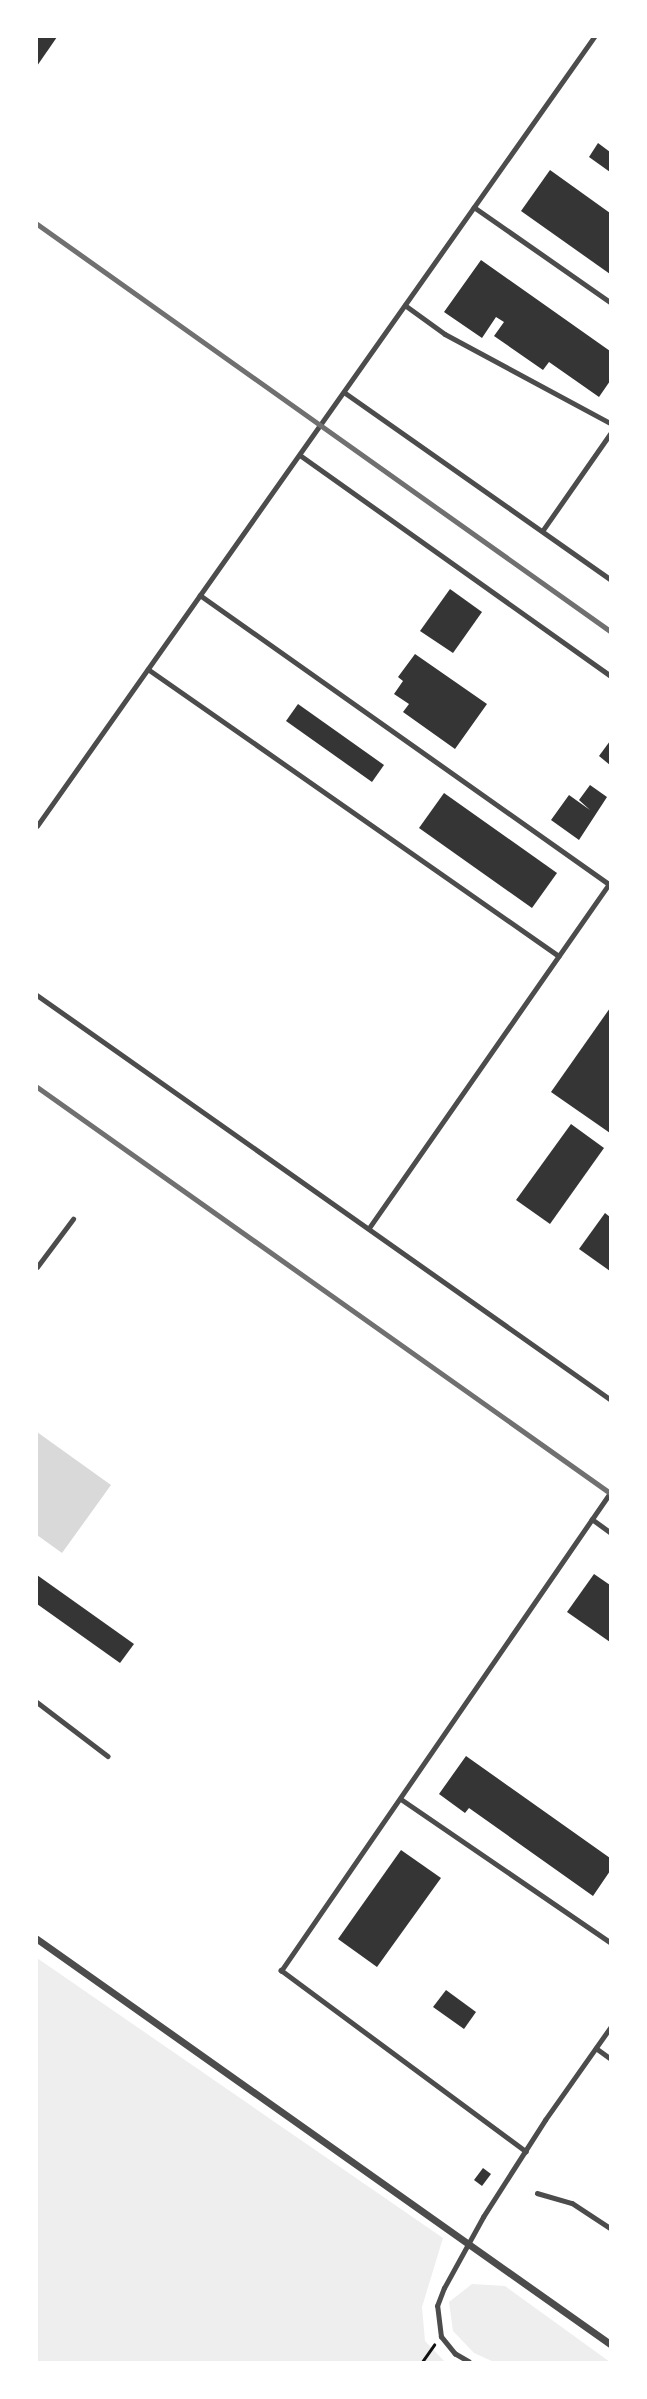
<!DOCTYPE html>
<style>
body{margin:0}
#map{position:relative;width:647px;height:2399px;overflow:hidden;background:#fff;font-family:"PT Sans Narrow",sans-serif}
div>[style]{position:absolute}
.green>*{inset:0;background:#eee}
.water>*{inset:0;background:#d9d9d9}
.building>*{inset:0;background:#353535}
.path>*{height:2.5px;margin:-1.25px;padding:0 1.25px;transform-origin:1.25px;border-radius:1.25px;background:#111}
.service>*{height:4.5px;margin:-2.25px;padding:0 2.25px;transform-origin:2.25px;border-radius:2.25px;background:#4c4c4c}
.minor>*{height:7px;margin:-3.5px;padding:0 3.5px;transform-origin:3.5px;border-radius:3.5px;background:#4c4c4c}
.rail>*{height:5px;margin:-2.5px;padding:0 2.5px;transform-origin:2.5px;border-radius:2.5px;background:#707070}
span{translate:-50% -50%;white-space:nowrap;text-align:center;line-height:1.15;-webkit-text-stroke:7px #fff;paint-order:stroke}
.frame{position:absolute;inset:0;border:38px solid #fff;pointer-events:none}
</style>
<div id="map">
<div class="green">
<div style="clip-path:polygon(37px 1958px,443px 2238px,422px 2307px,425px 2341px,445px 2362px,37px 2362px)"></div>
<div style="clip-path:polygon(472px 2284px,505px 2286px,610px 2362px,494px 2362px,474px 2353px,453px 2331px,449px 2302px)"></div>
</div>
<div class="water">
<div style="clip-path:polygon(37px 1432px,111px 1485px,62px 1553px,37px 1535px)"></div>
</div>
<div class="building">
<div style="clip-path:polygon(37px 37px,57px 37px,37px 66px)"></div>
<div style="clip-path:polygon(598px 143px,610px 152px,610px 172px,589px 157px)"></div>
<div style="clip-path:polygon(550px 170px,610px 213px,610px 274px,521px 211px)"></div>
<div style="clip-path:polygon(481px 260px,610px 351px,610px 381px,599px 397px,549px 362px,543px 370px,494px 336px,504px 322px,496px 317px,482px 338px,444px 312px)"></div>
<div style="clip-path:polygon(450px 589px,482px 612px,453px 653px,420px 631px)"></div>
<div style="clip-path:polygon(415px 654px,487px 704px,455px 749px,403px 712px,409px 704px,394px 694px,403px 681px,398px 677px)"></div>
<div style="clip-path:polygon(298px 704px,384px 765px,372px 782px,286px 721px)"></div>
<div style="clip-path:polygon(610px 741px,610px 765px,599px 756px)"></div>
<div style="clip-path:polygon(590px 785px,607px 797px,579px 840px,551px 820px,569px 795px,590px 810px,579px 800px)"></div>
<div style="clip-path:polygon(444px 793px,557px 873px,532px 908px,419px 828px)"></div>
<div style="clip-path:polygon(610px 1008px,610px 1133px,551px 1092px)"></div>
<div style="clip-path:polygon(571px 1124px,604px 1148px,550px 1224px,516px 1200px)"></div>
<div style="clip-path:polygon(605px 1213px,610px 1217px,610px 1271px,579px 1249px)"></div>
<div style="clip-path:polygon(594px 1574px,610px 1585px,610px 1642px,567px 1612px)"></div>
<div style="clip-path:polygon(37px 1575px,134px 1644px,120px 1663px,37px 1604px)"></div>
<div style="clip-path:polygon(466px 1756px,610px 1858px,610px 1871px,593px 1896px,469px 1808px,465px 1813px,439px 1794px)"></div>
<div style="clip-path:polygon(401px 1850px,441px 1878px,377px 1967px,338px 1939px)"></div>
<div style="clip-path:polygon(446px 1990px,476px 2012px,464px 2029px,433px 2007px)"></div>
<div style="clip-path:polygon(483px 2168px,491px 2174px,482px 2186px,474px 2180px)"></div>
</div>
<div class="path">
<div style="left:422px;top:2362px;width:21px;rotate:-55deg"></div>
</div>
<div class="service">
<div style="left:474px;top:207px;width:166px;rotate:34.9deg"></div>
<div style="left:405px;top:305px;width:49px;rotate:35.9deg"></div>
<div style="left:445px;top:334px;width:187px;rotate:28.3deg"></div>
<div style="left:344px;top:392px;width:325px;rotate:35.1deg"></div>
<div style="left:300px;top:455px;width:380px;rotate:35.4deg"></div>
<div style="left:543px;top:530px;width:117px;rotate:-55.1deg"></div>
<div style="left:200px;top:595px;width:501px;rotate:35.25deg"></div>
<div style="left:148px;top:669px;width:501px;rotate:34.93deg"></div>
<div style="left:37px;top:826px;width:966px;rotate:-54.78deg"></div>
<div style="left:37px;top:995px;width:701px;rotate:35.19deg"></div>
<div style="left:369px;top:1228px;width:422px;rotate:-55.1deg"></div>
<div style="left:37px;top:1267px;width:60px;rotate:-53.1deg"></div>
<div style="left:592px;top:1519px;width:22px;rotate:36deg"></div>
<div style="left:37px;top:1702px;width:89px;rotate:37.3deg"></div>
<div style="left:401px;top:1799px;width:253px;rotate:34.4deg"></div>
<div style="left:596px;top:2048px;width:17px;rotate:36deg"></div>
<div style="left:526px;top:2152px;width:305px;rotate:-143.5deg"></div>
<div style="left:281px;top:1971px;width:580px;rotate:-55.46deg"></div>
<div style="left:537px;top:2193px;width:36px;rotate:16deg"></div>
<div style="left:572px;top:2203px;width:45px;rotate:33.3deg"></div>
<div style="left:469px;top:2362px;width:16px;rotate:-150deg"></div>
<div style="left:455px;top:2354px;width:22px;rotate:-129deg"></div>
<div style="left:441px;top:2337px;width:31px;rotate:-97deg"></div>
<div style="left:437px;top:2306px;width:19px;rotate:-69deg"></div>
<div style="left:444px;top:2288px;width:81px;rotate:-61.2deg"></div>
<div style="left:483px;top:2217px;width:115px;rotate:-57.4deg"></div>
<div style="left:545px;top:2120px;width:113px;rotate:-54.8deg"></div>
</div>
<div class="minor">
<div style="left:37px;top:1939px;width:702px;rotate:35.25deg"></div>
</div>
<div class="rail">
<div style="left:37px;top:224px;width:703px;rotate:35.39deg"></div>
<div style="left:37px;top:1087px;width:702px;rotate:35.32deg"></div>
</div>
<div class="frame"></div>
</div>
